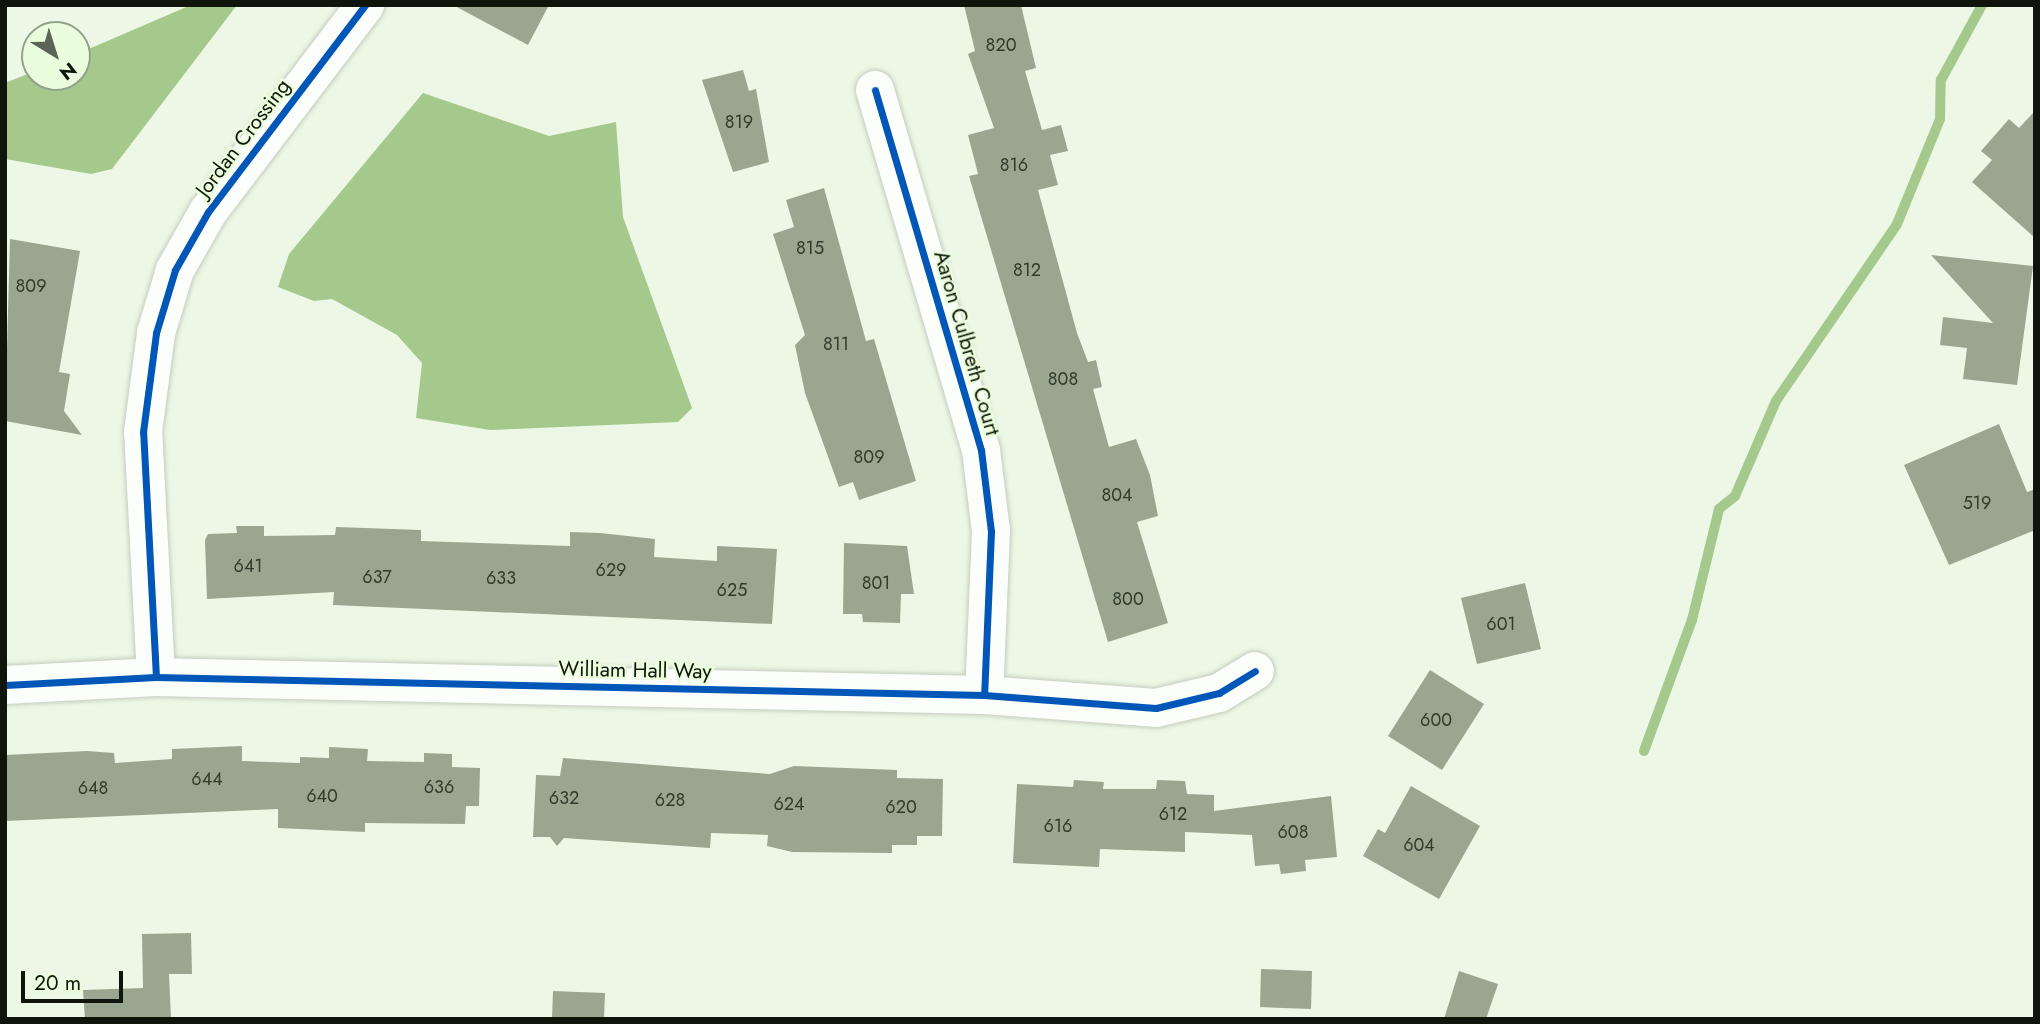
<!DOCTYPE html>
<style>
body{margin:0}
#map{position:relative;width:2040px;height:1024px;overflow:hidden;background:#ecf7e5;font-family:Jost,sans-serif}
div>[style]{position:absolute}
.water>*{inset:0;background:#a5c88d}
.stream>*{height:10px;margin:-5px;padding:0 5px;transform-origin:5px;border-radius:5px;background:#a5c88d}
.building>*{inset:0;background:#9aa790}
.roads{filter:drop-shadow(0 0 2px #c4cdbf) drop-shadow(0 0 2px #c4cdbf)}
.minor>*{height:38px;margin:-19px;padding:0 19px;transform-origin:19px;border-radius:19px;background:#fcfefb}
.cycleway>*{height:7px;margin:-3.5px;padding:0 3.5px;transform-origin:3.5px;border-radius:3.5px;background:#0057b8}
span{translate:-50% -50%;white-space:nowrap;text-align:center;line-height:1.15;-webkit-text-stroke:5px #eafede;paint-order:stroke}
.number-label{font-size:18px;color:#323a2c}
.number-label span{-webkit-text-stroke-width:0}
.street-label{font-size:21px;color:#0f150a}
.frame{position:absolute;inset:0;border:7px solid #0f150a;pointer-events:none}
.north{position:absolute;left:21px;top:21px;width:70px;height:70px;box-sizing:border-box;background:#eafede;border:2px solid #92a189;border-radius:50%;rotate:142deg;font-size:19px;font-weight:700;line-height:28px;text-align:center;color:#0f150a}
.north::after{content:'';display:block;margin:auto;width:24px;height:32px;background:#5c6457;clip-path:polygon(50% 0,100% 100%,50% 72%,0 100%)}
.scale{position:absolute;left:21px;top:971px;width:102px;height:32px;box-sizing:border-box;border:4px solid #0f150a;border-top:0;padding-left:9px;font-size:21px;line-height:24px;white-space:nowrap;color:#0f150a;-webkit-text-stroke:5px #eafede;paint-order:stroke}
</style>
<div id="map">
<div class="water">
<div style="clip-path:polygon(191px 5px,237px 5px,112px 169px,91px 174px,5px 159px,5px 83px,35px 71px,35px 77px,77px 77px,77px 54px)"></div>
<div style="clip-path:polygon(423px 93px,549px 136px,616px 122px,623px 217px,692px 408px,678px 422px,490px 430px,416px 418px,422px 363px,397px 335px,332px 299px,314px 301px,278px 287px,289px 254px)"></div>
</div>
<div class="stream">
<div style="left:1644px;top:751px;width:140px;rotate:-69.9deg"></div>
<div style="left:1692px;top:620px;width:114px;rotate:-76.3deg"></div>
<div style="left:1719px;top:509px;width:21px;rotate:-39deg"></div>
<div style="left:1735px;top:496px;width:103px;rotate:-66.7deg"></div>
<div style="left:1776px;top:401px;width:214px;rotate:-55.6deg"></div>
<div style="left:1897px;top:224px;width:113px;rotate:-67.7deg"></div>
<div style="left:1940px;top:119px;width:39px;rotate:-89deg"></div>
<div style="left:1941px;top:80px;width:85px;rotate:-61.3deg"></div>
</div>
<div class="building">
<div style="clip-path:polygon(453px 5px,549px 5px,528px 45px)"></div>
<div style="clip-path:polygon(964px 5px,1021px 5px,1036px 68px,1025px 71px,1042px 130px,1061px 125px,1068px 151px,1050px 155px,1058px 185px,1038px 190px,1077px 333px,1088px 362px,1096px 360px,1102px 387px,1093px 389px,1109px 447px,1136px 439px,1150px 475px,1158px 516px,1137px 522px,1168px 623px,1108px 642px,969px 176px,978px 174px,968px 135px,994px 128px,968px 54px,975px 51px)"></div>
<div style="clip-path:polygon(743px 70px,749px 91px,756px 89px,769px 162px,733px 172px,702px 80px)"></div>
<div style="clip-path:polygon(2035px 111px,2035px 238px,1972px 182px,1992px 160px,1981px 151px,2009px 119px,2019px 128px)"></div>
<div style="clip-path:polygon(824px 188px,866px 341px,874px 339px,916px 481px,859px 500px,853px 482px,839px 487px,805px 393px,795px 345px,805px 335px,773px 234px,794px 227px,786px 200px)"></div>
<div style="clip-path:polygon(10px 239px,80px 251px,59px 372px,70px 374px,64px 411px,82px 435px,5px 421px)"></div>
<div style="clip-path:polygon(1931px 255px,2033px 266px,2017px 385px,1963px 379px,1967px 348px,1940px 345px,1943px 317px,1993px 323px)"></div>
<div style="clip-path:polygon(1999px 424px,2027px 492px,2035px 489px,2035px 530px,1949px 565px,1904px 465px)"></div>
<div style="clip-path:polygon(236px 526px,264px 526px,264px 536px,335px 535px,336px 527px,421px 530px,421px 541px,570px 546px,570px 532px,600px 533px,655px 539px,654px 557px,717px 561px,717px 546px,777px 549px,772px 624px,333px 605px,334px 592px,207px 599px,205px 540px,208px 534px,237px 533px)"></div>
<div style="clip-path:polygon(844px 543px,907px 546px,914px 594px,901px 594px,900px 623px,863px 622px,862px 614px,843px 614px)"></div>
<div style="clip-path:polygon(1525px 583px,1541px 649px,1477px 664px,1461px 598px)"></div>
<div style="clip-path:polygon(1430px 670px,1484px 704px,1442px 770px,1388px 736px)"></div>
<div style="clip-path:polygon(242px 746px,242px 761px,300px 763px,300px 757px,329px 758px,329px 747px,368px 749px,367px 761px,424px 762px,424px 753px,452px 754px,452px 767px,480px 768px,479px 806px,466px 806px,465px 824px,365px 823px,365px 832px,278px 828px,278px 809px,5px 821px,5px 755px,87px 751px,114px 753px,115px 763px,172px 759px,172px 749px)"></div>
<div style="clip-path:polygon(563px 758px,770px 774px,794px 766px,897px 770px,897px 778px,943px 779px,942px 836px,917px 836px,917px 845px,892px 845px,892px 853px,792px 852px,767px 846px,768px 835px,711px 833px,710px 848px,564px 838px,557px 846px,550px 837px,533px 837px,536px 775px,560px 776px)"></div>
<div style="clip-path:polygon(1074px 780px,1104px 782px,1103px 789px,1156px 789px,1157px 780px,1185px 781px,1187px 794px,1214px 795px,1214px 811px,1331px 796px,1337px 857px,1305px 860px,1306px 871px,1281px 874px,1279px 864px,1255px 866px,1252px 835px,1185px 832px,1185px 852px,1100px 849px,1099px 867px,1013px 863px,1017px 784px,1073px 787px)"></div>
<div style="clip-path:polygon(1411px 786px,1480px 826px,1439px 899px,1363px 856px,1378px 829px,1385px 833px)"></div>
<div style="clip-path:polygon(191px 933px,192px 974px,169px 974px,171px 1019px,85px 1019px,83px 990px,143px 988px,142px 934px)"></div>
<div style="clip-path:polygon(1261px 969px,1312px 971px,1311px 1009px,1260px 1007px)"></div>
<div style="clip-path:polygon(1459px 971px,1498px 984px,1486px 1019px,1444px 1019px)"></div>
<div style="clip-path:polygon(553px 991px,605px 993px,604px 1019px,552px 1019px)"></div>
</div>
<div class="roads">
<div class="minor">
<div style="left:875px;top:90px;width:375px;rotate:73.6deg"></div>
<div style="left:981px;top:450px;width:82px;rotate:83deg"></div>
<div style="left:991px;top:531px;width:164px;rotate:92.4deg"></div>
<div style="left:156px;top:677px;width:245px;rotate:-93deg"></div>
<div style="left:143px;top:432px;width:100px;rotate:-82.5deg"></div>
<div style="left:156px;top:333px;width:66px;rotate:-73.2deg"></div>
<div style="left:175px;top:270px;width:67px;rotate:-60.4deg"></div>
<div style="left:208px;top:212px;width:260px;rotate:-52.8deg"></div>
<div style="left:5px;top:685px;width:151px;rotate:-3deg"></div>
<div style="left:156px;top:677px;width:828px;rotate:1.25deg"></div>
<div style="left:984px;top:695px;width:172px;rotate:4.3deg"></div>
<div style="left:1156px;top:708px;width:65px;rotate:-13.4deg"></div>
<div style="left:1219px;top:693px;width:42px;rotate:-31.4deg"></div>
</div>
</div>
<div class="cycleway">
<div style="left:875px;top:90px;width:375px;rotate:73.6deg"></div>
<div style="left:981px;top:450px;width:82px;rotate:83deg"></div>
<div style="left:991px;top:531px;width:164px;rotate:92.4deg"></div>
<div style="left:156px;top:677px;width:245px;rotate:-93deg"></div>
<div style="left:143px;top:432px;width:100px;rotate:-82.5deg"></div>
<div style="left:156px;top:333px;width:66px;rotate:-73.2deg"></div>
<div style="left:175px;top:270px;width:67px;rotate:-60.4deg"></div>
<div style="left:208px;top:212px;width:260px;rotate:-52.8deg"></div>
<div style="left:5px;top:685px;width:151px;rotate:-3deg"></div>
<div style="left:156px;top:677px;width:828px;rotate:1.25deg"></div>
<div style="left:984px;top:695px;width:172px;rotate:4.3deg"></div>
<div style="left:1156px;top:708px;width:65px;rotate:-13.4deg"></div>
<div style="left:1219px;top:693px;width:42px;rotate:-31.4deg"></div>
</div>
<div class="number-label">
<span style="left:1001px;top:45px">820</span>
<span style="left:739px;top:122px">819</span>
<span style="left:1014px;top:165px">816</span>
<span style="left:810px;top:248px">815</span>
<span style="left:1027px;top:270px">812</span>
<span style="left:31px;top:286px">809</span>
<span style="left:836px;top:344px">811</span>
<span style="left:1063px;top:379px">808</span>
<span style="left:869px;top:457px">809</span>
<span style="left:1117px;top:495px">804</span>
<span style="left:1977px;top:503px">519</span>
<span style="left:248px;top:566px">641</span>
<span style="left:611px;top:570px">629</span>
<span style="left:377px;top:577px">637</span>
<span style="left:501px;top:578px">633</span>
<span style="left:876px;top:583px">801</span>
<span style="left:732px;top:590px">625</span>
<span style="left:1128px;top:599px">800</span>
<span style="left:1501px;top:624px">601</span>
<span style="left:1436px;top:720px">600</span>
<span style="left:207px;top:779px">644</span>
<span style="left:439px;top:787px">636</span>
<span style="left:93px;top:788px">648</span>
<span style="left:322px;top:796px">640</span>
<span style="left:564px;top:798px">632</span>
<span style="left:670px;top:800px">628</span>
<span style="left:789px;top:804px">624</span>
<span style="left:901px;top:807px">620</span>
<span style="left:1173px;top:814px">612</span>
<span style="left:1058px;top:826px">616</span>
<span style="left:1293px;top:832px">608</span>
<span style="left:1419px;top:845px">604</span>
</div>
<div class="street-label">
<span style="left:243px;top:138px;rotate:-53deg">Jordan Crossing</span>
<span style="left:967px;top:343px;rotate:74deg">Aaron Culbreth Court</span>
<span style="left:635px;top:670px;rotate:1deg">William Hall Way</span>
</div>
<div class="frame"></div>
<div class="north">N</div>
<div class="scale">20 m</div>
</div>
